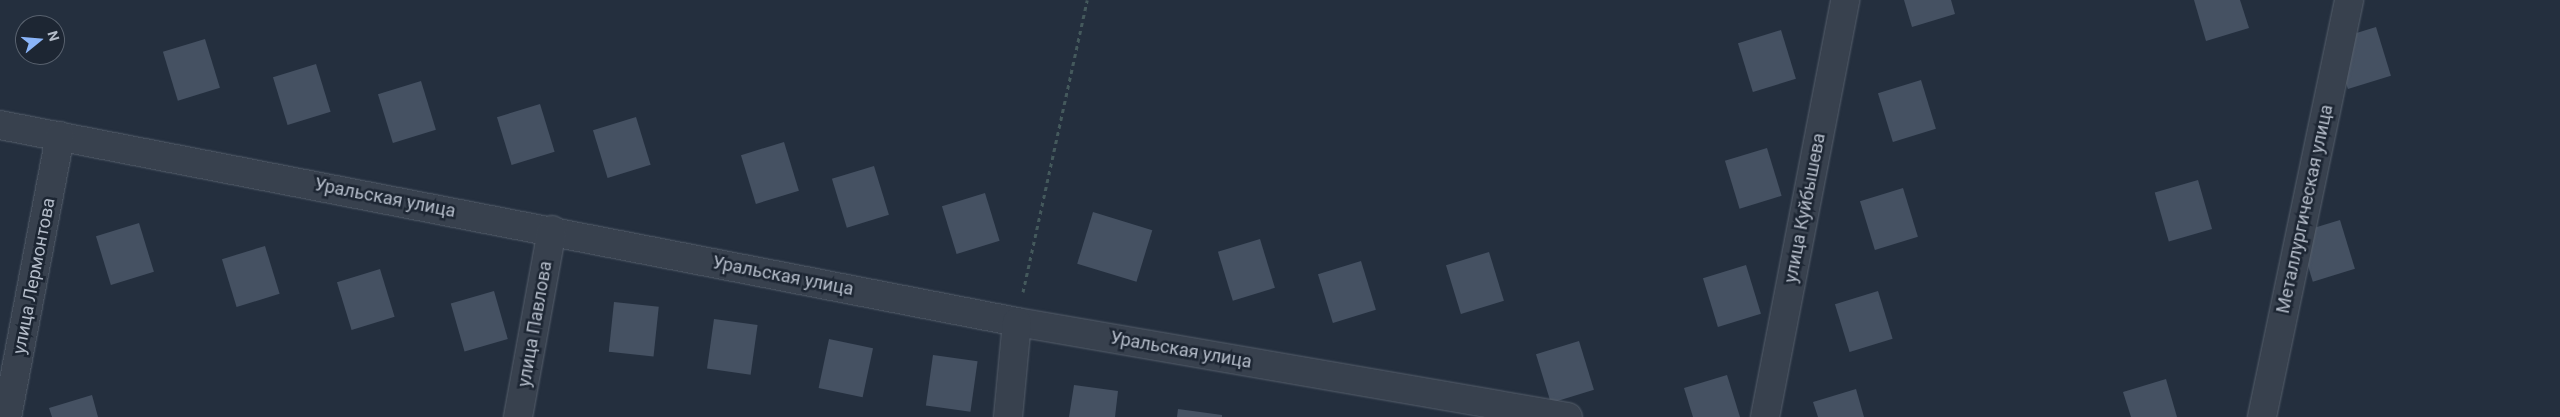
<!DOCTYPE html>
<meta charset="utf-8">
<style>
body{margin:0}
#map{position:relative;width:2560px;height:417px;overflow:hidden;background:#242f3e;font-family:Roboto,sans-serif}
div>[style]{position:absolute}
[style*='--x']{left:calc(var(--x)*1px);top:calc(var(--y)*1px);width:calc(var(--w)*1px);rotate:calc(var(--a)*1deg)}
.building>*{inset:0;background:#455162;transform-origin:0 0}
.path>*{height:3px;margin-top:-1.5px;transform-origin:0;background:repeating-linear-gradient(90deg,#44595c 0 4px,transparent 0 8px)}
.roads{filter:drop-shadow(0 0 1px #565f6c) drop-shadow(0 0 1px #565f6c)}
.minor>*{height:28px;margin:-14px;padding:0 14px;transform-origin:14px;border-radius:14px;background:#38414e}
span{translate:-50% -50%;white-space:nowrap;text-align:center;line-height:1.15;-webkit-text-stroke:5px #1d2633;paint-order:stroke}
.street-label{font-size:18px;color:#b4bcc9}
.north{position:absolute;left:15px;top:15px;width:50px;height:50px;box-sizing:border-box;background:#1d2633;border:1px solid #59626f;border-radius:50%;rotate:73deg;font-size:14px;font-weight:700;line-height:20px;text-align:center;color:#b4bcc9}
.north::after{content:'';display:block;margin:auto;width:18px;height:22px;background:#8ab4f8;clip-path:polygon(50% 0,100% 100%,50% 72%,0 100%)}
</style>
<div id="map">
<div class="building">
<div style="clip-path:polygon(1904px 0,1951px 0,1955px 14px,1912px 27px)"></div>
<div style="clip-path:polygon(2194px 0,2240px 0,2249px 28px,2206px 41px)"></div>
<div style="left:2376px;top:27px;width:51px;height:45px;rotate:73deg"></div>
<div style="left:1781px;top:30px;width:51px;height:45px;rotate:73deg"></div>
<div style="left:205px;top:39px;width:51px;height:44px;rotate:73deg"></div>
<div style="left:316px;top:64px;width:50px;height:45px;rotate:73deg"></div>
<div style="left:1921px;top:80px;width:51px;height:45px;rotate:73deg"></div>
<div style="left:421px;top:81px;width:51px;height:45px;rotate:73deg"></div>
<div style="left:540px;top:104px;width:50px;height:45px;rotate:73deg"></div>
<div style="left:636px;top:117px;width:50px;height:45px;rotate:73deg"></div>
<div style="left:784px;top:142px;width:51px;height:45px;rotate:73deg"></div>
<div style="left:1767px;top:148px;width:50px;height:44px;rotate:73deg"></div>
<div style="left:874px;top:166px;width:51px;height:44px;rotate:73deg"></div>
<div style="left:2198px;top:180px;width:51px;height:45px;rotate:74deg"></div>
<div style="left:1903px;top:188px;width:51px;height:45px;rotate:73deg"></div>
<div style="left:985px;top:193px;width:50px;height:45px;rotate:73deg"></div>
<div style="left:1093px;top:212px;width:62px;height:54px;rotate:17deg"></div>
<div style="left:2340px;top:220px;width:51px;height:44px;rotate:73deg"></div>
<div style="left:139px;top:223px;width:51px;height:45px;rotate:73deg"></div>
<div style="left:1260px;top:239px;width:51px;height:44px;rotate:73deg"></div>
<div style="left:265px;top:246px;width:50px;height:45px;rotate:73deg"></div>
<div style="left:1489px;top:252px;width:51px;height:45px;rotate:73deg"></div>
<div style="left:1361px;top:261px;width:51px;height:45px;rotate:73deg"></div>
<div style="left:1746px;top:265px;width:51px;height:45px;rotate:73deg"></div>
<div style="left:380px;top:269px;width:50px;height:45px;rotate:73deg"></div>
<div style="left:494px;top:291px;width:50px;height:45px;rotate:74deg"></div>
<div style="left:1878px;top:291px;width:50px;height:45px;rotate:73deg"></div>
<div style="left:614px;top:302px;width:45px;height:50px;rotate:6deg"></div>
<div style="left:714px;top:319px;width:44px;height:50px;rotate:8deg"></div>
<div style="left:829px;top:339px;width:45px;height:50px;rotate:12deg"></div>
<div style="left:1579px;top:341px;width:51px;height:45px;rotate:73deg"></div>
<div style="left:933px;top:355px;width:45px;height:51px;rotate:8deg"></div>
<div style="clip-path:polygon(1727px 375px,1740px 417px,1693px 417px,1684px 388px)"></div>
<div style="clip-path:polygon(2166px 379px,2177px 417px,2131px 417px,2123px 392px)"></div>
<div style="clip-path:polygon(1074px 385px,1118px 391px,1115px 417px,1069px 417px)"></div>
<div style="clip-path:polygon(1856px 389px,1864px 417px,1818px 417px,1813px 402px)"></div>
<div style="clip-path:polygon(92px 395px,98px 417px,52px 417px,49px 408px)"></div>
<div style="clip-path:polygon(1178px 409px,1222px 415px,1222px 417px,1177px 417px)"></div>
</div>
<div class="path">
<div style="--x:1023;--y:292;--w:299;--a:-77.6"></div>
</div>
<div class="roads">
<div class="minor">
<div style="--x:0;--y:125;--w:1036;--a:10.96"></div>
<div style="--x:1017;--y:322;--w:559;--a:9.78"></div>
<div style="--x:7;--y:417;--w:286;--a:-79.3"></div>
<div style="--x:518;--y:417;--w:190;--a:-79.7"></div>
<div style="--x:1008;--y:417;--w:95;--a:-84.6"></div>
<div style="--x:1765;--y:417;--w:425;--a:-79.1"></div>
<div style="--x:2262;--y:417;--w:426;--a:-78.2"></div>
</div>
</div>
<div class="street-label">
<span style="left:385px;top:198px;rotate:11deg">Уральская улица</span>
<span style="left:1805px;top:208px;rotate:-79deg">улица Куйбышева</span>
<span style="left:2305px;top:209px;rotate:-78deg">Металлургическая улица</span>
<span style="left:34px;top:276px;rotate:-79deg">улица Лермонтова</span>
<span style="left:783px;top:276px;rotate:11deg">Уральская улица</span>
<span style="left:535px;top:324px;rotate:-80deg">улица Павлова</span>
<span style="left:1181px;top:350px;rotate:10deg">Уральская улица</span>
</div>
<div class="north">N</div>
</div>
